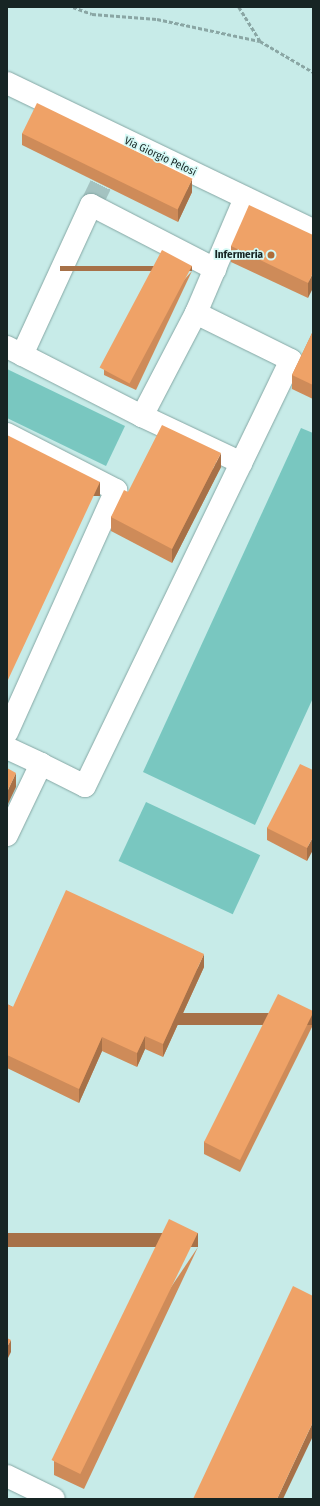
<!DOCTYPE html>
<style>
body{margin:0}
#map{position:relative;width:320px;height:1506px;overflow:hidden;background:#c7ebe8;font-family:"Fira Sans Condensed",sans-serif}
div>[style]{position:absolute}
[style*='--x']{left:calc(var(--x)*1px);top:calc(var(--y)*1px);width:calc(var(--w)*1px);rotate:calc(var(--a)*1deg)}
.green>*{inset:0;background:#79c7c0;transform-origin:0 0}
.minor-tunnel>*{height:22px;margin-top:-11px;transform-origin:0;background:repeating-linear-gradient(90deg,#a4c3c1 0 22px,transparent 0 33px)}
.path>*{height:2.5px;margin-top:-1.25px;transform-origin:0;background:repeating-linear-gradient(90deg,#8aa6a4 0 4px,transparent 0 6px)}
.roads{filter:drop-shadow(0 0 1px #85a7a4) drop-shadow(0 0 1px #85a7a4)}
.minor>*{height:22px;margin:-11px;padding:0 11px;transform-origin:11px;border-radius:11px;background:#fff}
.wall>*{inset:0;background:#ce8b59}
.shaded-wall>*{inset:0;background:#a77148;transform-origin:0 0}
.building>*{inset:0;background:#efa267;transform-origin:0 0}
.dots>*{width:11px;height:11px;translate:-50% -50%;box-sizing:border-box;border:2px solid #d4f9f5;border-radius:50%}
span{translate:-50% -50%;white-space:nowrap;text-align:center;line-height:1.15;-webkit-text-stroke:3.5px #d4f9f5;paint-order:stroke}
.street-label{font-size:11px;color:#172524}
.poi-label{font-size:11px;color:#172524;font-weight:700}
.right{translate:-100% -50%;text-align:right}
.frame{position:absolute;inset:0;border:8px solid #172524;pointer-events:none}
</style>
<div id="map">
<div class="green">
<div style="clip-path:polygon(7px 369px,125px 426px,106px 466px,7px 418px)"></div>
<div style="clip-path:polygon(301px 428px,313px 433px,313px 698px,255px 825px,143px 772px)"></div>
<div style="left:146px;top:802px;width:126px;height:65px;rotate:25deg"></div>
</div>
<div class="minor-tunnel">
<div style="--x:91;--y:205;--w:53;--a:-64.4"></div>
</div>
<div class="path">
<div style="--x:73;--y:7;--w:20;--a:20"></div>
<div style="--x:92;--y:14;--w:65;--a:4.4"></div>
<div style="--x:157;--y:19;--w:105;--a:12.1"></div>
<div style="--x:239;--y:7;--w:40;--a:58"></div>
<div style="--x:260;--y:41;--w:61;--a:30.3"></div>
</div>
<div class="roads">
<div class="minor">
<div style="--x:7;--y:83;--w:339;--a:25.7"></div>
<div style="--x:198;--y:309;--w:121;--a:117.6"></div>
<div style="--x:142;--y:416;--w:110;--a:25.2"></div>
<div style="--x:7;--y:347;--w:152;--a:27.1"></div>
<div style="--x:22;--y:355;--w:165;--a:-65.3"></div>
<div style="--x:91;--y:205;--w:140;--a:27.3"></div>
<div style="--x:7;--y:434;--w:123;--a:27.2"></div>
<div style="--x:116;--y:490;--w:266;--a:114.2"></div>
<div style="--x:7;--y:748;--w:38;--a:25"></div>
<div style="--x:7;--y:835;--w:79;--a:-64.4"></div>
<div style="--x:41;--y:764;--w:49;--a:26.6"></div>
<div style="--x:85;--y:786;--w:473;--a:-64.2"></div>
<div style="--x:291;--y:360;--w:106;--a:-153.7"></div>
<div style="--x:196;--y:313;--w:125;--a:-66.9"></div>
<div style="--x:7;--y:1476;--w:52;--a:26.1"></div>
</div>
</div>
<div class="wall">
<div style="clip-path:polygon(22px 133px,192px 192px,178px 222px,22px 145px)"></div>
<div style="clip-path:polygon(313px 235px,308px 298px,231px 262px,231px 246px)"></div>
<div style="clip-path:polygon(192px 271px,136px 390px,104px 375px,104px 370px)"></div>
<div style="clip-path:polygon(313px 331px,313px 399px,292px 389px,292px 375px)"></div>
<div style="clip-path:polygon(221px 467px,172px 563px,111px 531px,111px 517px,128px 492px)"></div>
<div style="clip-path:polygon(313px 770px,307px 861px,267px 840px,267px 828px)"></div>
<div style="clip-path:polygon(204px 967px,163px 1057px,145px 1049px,137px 1067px,102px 1051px,79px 1103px,7px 1068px,7px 1004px,13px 1007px)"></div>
<div style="clip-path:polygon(313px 1011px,313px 1025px,240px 1172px,204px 1154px,204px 1142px)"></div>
<div style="clip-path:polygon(198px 1247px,84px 1489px,54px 1475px,54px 1461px)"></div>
</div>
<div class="shaded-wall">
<div style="clip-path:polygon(192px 179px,192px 192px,178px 222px,178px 209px)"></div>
<div style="left:192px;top:266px;width:5px;height:132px;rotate:90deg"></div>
<div style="clip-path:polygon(313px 273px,313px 288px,308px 298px,308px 283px)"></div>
<div style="clip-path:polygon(221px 453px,221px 467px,172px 563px,172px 549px)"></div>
<div style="left:100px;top:482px;width:14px;height:221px;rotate:90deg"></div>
<div style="clip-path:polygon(16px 773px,16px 787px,7px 806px,7px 792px)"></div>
<div style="clip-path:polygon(313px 837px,313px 850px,307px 861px,307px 848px)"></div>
<div style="clip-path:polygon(204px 954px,204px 967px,163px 1057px,163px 1044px)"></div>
<div style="left:313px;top:1013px;width:12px;height:164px;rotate:90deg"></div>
<div style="clip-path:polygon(145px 1036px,145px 1049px,137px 1067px,137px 1053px)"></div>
<div style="clip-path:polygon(102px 1037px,102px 1051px,79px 1103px,79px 1089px)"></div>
<div style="left:198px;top:1233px;width:14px;height:268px;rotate:90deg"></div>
<div style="clip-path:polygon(11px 1340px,11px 1352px,7px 1360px,7px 1347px)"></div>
<div style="clip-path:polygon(313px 1422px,313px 1436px,283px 1499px,277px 1499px)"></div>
</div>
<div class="building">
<div style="left:37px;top:103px;width:173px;height:34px;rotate:26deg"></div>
<div style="clip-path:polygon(249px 205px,313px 235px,313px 273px,308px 283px,231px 246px)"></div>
<div style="left:162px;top:250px;width:34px;height:133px;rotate:28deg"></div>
<div style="clip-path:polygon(313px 331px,313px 385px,292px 375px)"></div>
<div style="clip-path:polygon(162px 425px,221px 453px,172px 549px,111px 517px,124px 490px,128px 492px)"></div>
<div style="clip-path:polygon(7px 435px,100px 482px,7px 682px)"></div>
<div style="clip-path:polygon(300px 764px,313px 770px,313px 837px,307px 848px,267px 828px)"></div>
<div style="clip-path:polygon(7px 768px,16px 773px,7px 792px)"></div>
<div style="clip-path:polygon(66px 890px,204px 954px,163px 1044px,145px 1036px,137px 1053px,102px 1037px,79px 1089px,7px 1055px,7px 1004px,13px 1007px)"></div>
<div style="clip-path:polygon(278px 994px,313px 1011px,313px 1013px,240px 1160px,204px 1142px)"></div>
<div style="left:169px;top:1219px;width:32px;height:268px;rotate:26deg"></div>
<div style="clip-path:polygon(293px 1286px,313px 1296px,313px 1422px,277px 1499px,193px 1499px)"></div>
<div style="clip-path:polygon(7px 1338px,11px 1340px,7px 1347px)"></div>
</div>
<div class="dots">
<div style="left:271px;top:255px;background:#ae6d38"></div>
</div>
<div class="street-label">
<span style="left:160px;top:157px;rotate:25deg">Via Giorgio Pelosi</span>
</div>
<div class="poi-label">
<span class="right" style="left:263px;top:255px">Infermeria</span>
</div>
<div class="frame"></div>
</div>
